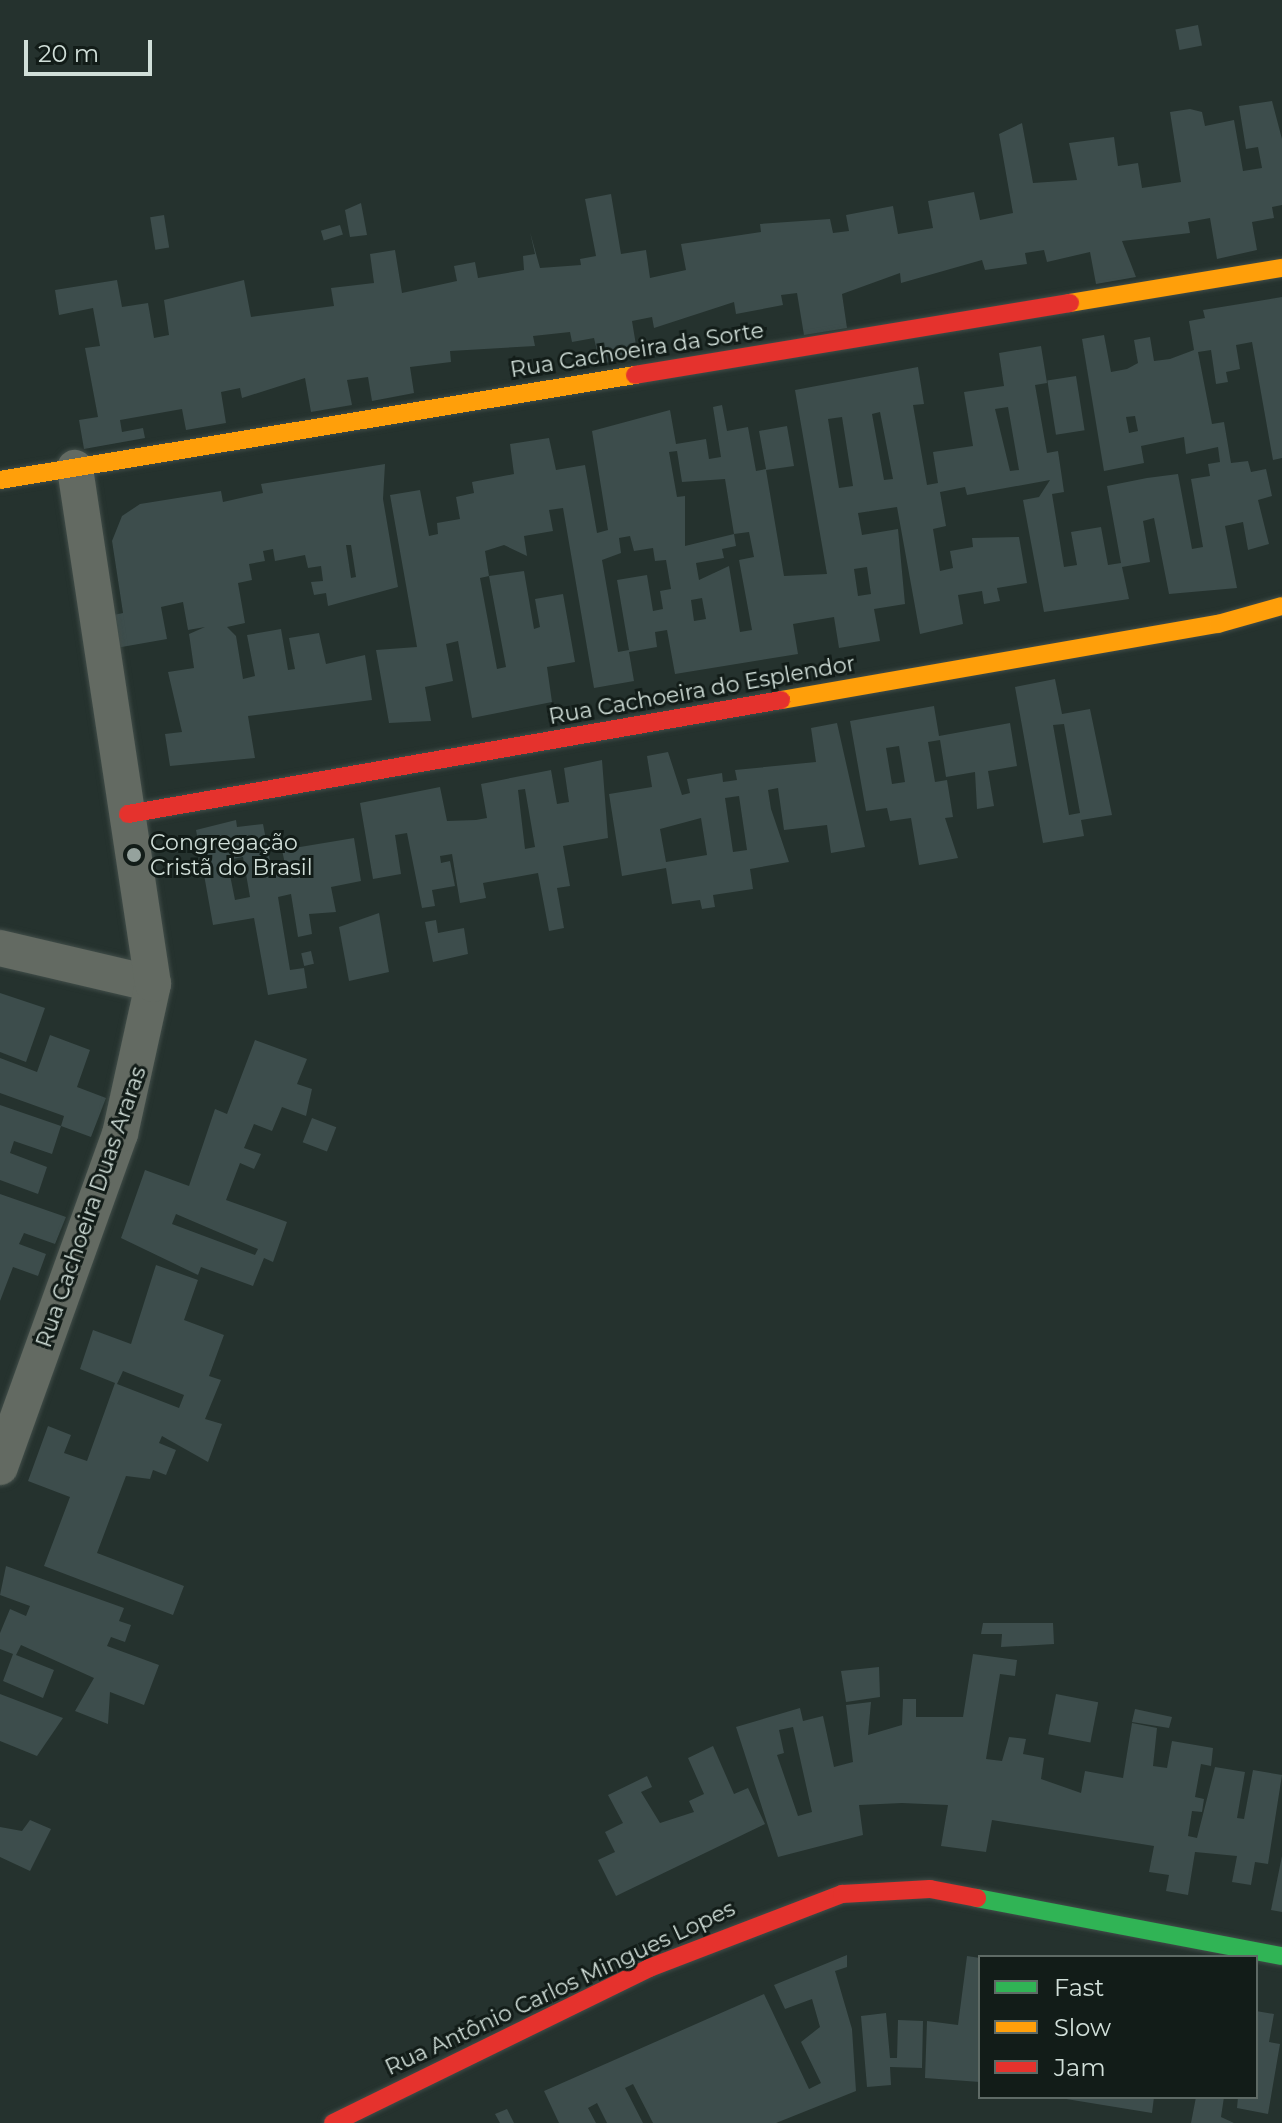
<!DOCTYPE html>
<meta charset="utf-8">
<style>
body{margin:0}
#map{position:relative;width:1282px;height:2123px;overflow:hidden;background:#25322e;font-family:Montserrat,sans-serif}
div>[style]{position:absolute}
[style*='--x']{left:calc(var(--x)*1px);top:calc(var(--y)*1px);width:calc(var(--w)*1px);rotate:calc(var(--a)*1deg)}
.building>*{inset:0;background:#3d4d4c;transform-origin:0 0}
.roads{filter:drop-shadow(0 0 2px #414d49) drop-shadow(0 0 2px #414d49)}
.street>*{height:36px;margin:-18px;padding:0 18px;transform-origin:18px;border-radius:18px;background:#636a62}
.fast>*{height:18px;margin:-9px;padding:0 9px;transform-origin:9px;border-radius:9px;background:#30b455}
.slow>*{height:18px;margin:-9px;padding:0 9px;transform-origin:9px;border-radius:9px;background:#ff9f0a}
.jam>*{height:18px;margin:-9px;padding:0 9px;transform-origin:9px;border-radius:9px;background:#e5322d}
.dots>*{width:22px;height:22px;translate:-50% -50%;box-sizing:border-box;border:4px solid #121c18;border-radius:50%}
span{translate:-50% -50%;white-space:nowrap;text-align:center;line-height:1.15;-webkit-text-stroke:6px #121c18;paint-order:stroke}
.street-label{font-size:22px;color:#d1dfd9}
.poi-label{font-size:22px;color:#d1dfd9}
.left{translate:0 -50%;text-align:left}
.legend{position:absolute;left:978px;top:1955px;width:280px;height:144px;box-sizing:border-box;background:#121c18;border:2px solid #5e6a65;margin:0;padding:10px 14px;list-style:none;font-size:24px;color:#d1dfd9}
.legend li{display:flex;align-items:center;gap:16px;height:40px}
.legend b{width:40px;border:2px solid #5e6a65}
.scale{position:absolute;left:24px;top:40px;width:128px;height:36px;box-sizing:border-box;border:4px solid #d1dfd9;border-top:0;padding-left:10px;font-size:24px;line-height:28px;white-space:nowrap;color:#d1dfd9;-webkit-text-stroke:6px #121c18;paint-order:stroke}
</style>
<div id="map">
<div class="building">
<div style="left:1198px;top:25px;width:21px;height:23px;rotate:79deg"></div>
<div style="clip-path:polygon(1272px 101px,1282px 139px,1282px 205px,1272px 207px,1274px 218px,1252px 222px,1257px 250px,1217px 259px,1210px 218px,1188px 222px,1190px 233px,1122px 241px,1136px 277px,1096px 284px,1090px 252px,1047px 262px,1044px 250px,1025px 253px,1027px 264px,985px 270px,982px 260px,901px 283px,900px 273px,842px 294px,847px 328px,804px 335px,797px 293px,781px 295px,783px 305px,736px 314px,734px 302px,654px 328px,652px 317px,632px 321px,638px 357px,600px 364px,594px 338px,572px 342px,570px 332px,533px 336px,535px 346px,450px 351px,451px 362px,410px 367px,414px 393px,372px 401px,368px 377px,347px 380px,352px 405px,311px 412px,305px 378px,242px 398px,240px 388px,221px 392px,226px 423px,186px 430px,182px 409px,120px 420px,122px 432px,143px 428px,145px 438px,84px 449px,79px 420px,98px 417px,85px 348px,100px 346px,93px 308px,59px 315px,55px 290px,117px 280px,122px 307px,148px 303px,154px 338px,169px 335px,164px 300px,244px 280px,251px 317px,334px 306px,331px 288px,374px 283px,370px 254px,395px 250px,402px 293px,457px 281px,454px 266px,475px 262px,478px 278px,524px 270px,523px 256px,535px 254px,530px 232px,540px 268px,581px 265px,580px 259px,596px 256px,585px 199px,611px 194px,621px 254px,646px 250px,650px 278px,686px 270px,681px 244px,761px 232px,760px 224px,830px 219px,833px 233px,849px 231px,846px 215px,893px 206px,898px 234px,933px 228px,928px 201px,974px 192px,980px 220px,1013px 213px,999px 134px,1022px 123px,1033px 183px,1077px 180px,1069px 143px,1114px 137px,1118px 166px,1138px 163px,1142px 188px,1181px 182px,1170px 112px,1190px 109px,1202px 112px,1205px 126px,1234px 120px,1243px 171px,1262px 168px,1258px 147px,1246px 149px,1239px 106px)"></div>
<div style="clip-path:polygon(361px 203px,367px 235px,350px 237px,345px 210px)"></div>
<div style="left:164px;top:215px;width:33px;height:14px;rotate:81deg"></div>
<div style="left:340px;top:225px;width:10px;height:20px;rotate:73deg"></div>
<div style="clip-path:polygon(evenodd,1282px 297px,1282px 458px,1273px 460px,1252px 342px,1236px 345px,1240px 369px,1226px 372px,1228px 382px,1216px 384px,1211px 350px,1198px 352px,1212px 424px,1224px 422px,1231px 463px,1248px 461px,1251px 472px,1266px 469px,1272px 496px,1258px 500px,1269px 544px,1248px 550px,1243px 522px,1225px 526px,1237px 588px,1169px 594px,1154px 518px,1143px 521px,1150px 562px,1122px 567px,1129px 599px,1044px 612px,1023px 500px,1039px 497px,1050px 480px,967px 495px,965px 487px,940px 492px,946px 526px,933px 529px,940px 571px,953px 568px,950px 551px,973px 547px,972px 538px,1019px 537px,1027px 583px,997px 588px,1000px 601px,984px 604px,982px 591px,958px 595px,963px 624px,920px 634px,897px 507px,858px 513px,862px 535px,898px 529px,905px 604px,874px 609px,880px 641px,839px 648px,834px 617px,793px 624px,798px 654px,675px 674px,667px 630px,655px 632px,657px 647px,629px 652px,634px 681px,594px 688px,563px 508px,549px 510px,553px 531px,524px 536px,527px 556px,504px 545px,485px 551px,489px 576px,480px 578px,497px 669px,506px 667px,489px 576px,524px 571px,534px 629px,540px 627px,535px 599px,563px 594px,575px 662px,547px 667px,552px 702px,472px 718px,458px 641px,446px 644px,453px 681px,425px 687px,431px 721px,389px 723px,376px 650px,417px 647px,390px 495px,420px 490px,429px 536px,438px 534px,437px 523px,460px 519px,456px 497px,474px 493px,472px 482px,514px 474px,510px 444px,549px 438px,556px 470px,585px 465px,597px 533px,608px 530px,592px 431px,670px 410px,676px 444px,706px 439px,709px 459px,721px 457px,713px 407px,722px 405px,727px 431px,748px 427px,756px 471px,766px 469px,759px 431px,787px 426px,794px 466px,766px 470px,784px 576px,827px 574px,795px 390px,918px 367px,924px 404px,913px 405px,927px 485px,938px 483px,933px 452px,973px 446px,964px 392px,1004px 386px,999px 353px,1041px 346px,1047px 383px,1035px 385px,1047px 453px,1058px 451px,1062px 478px,1064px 492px,1052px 494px,1064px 567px,1077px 565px,1071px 532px,1101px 527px,1108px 565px,1121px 563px,1107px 486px,1147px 478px,1178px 474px,1192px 549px,1203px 547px,1191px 479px,1210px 476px,1208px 464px,1220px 462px,1218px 447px,1186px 454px,1184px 437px,1141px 446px,1144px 463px,1104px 471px,1082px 339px,1104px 335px,1111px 372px,1127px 369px,1138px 363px,1134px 340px,1150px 337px,1154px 361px,1170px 359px,1194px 350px,1189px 321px,1205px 318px,1203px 310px,1282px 297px,1008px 407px,1019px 470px,1010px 471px,995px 409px,1008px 407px,1282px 297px,880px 412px,893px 479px,884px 480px,872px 414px,880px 412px,1282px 297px,1135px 416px,1138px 431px,1129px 433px,1126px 417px,1135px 416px,1282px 297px,842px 417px,853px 486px,839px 488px,828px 419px,842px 417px,1282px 297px,677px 451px,682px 482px,725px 479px,734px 534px,749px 532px,754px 557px,739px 560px,752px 630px,740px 632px,729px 566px,699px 580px,696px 563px,724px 558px,722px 549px,736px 546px,734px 534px,685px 546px,685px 496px,677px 497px,669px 452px,677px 451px,1282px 297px,630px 536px,634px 551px,653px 548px,655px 561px,666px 560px,671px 589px,660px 591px,663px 609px,653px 611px,647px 575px,617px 580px,629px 650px,618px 652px,602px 560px,621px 553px,619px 538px,630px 536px,1282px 297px,867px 567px,871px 594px,858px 596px,854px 569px,867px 567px,1282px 297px,702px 598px,706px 619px,694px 621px,691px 600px,702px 598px)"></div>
<div style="left:1076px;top:376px;width:55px;height:29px;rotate:81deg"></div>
<div style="clip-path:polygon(evenodd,385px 464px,383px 499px,398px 587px,328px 606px,326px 593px,314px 595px,311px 582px,323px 581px,321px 566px,308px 568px,305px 555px,275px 561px,273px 549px,263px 551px,265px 561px,249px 564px,252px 580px,238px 583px,245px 623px,227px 627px,236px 636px,243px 679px,255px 676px,247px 635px,281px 629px,288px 670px,295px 669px,289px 638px,319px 633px,326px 664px,365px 655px,372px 700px,248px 716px,255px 758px,170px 766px,165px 734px,182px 732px,168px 672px,194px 668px,189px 634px,205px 627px,188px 630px,183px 602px,161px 607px,167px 639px,116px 648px,109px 616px,123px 613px,112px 541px,122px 516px,140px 504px,221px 491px,223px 502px,263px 493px,261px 484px,385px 464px,346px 545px,351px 545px,356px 577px,351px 578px,346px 545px)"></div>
<div style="clip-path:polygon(evenodd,1055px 679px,1062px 714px,1090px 709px,1112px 815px,1081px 820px,1084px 836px,1043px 843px,1015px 687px,1055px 679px,1064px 724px,1080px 813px,1069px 815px,1053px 725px,1064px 724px)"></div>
<div style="clip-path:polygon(evenodd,934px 706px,939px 736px,1010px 723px,1017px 766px,988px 771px,994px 806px,977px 809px,975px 772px,946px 777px,940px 740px,928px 742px,935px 782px,947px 780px,953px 817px,945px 818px,958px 858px,919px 865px,911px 818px,890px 821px,887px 808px,866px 811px,850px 721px,934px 706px,899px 746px,905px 782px,892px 784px,886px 748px,899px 746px)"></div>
<div style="clip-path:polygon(evenodd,837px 723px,865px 847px,831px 853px,827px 825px,784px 830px,778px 788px,768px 790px,771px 809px,789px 862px,750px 869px,753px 889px,713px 895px,715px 907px,702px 909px,700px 900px,672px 904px,666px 868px,622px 876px,609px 794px,652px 787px,647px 756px,668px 752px,682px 795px,690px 793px,687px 779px,722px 773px,723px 782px,737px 780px,735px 770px,816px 762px,811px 728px,837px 723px,739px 796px,747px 850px,733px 852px,725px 798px,739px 796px,837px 723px,701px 818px,707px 855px,666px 862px,660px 829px,701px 818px)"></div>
<div style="clip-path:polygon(evenodd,602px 760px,608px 838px,563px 846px,570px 886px,557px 888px,564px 928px,549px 931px,538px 873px,483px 883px,486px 898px,460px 903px,452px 854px,440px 856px,441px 863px,450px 861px,455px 886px,432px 890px,435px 906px,422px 908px,407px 833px,395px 835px,401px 874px,373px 879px,360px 803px,440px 787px,447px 821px,476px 820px,487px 818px,481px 784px,551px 770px,557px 804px,569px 802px,564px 768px,602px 760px,525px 789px,535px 847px,525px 849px,518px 790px,525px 789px)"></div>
<div style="clip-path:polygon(evenodd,236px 820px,237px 827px,263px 824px,272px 872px,286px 869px,282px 850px,354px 838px,361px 881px,331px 887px,336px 912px,309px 914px,312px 934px,298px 937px,291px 894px,278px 897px,290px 970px,304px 968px,307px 988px,268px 995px,254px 918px,213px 925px,196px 830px,236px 820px,243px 857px,250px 897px,235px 900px,227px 860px,243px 857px)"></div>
<div style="clip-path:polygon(379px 913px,389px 972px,349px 981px,339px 927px)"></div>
<div style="clip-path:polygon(436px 920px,438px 933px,464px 928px,468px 954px,433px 962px,425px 922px)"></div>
<div style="left:311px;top:951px;width:13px;height:10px;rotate:77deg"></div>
<div style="clip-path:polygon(0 993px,45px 1008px,26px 1062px,0 1052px)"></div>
<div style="clip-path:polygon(50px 1035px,90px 1050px,77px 1087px,106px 1098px,91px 1137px,61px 1126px,64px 1116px,0 1093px,0 1058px,37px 1072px)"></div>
<div style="clip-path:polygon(evenodd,255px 1040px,307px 1059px,297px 1084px,312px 1089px,306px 1116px,282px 1107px,272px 1131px,254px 1124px,244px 1148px,261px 1154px,254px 1169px,240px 1163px,226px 1200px,287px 1222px,273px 1262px,264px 1258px,253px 1286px,201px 1267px,198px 1275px,121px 1238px,145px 1170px,189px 1186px,215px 1109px,227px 1114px,255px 1040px,176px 1214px,258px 1249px,255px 1255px,172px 1224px,176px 1214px)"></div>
<div style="clip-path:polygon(0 1105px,61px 1126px,52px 1154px,14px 1141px,10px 1153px,47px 1167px,38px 1194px,0 1180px)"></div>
<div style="left:312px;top:1118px;width:26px;height:26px;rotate:21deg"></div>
<div style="clip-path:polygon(0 1194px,66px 1217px,55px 1244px,24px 1233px,19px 1244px,46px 1254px,38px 1276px,13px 1267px,0 1301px)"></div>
<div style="clip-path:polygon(evenodd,156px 1265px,198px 1280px,184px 1320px,224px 1335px,209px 1376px,221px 1380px,205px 1419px,222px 1424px,208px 1462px,162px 1436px,159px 1443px,176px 1450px,166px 1475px,153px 1470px,150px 1479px,126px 1476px,97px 1553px,184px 1586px,173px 1615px,44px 1566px,70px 1497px,28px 1481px,48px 1426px,71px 1435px,64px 1453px,87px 1461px,115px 1383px,80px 1369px,93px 1330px,131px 1344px,156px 1265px,123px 1371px,184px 1395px,179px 1408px,117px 1384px,123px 1371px)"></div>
<div style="clip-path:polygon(6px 1566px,124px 1608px,119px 1621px,131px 1625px,125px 1642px,111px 1637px,107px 1646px,159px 1665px,144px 1705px,110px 1692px,108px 1724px,75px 1711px,94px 1678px,21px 1645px,16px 1655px,54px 1670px,43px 1698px,3px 1681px,13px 1654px,0 1649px,0 1633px,10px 1609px,26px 1616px,30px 1606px,0 1595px)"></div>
<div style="clip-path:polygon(983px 1623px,1053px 1623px,1054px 1644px,1001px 1647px,1002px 1634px,981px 1634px)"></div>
<div style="clip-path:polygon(evenodd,973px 1654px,1017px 1660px,1015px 1676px,1000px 1674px,986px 1759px,1002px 1761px,1009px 1737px,1026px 1739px,1023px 1754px,1044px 1758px,1041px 1779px,1081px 1793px,1085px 1771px,1123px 1778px,1132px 1723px,1157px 1728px,1153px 1766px,1167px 1768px,1172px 1741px,1213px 1748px,1211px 1766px,1201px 1764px,1195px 1797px,1204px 1799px,1202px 1812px,1192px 1811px,1188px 1836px,1197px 1838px,1215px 1767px,1245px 1772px,1237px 1818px,1244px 1819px,1253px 1770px,1282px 1775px,1268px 1864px,1255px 1862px,1251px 1885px,1232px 1882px,1237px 1856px,1195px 1852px,1188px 1895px,1166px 1891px,1169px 1875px,1149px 1872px,1154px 1846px,992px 1820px,986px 1852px,941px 1846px,948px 1805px,902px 1803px,859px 1805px,863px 1835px,778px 1857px,736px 1727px,800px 1708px,803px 1721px,823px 1716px,834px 1767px,853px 1762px,846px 1705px,871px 1702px,868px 1735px,902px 1725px,903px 1699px,916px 1699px,916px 1717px,963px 1717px,973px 1654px,793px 1727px,812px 1812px,798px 1816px,777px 1755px,784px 1753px,779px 1730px,793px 1727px)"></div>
<div style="clip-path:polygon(879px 1667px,880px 1697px,846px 1702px,841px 1671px)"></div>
<div style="clip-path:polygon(0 1694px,63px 1718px,37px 1756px,0 1741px)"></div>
<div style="left:1056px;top:1694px;width:43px;height:41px;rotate:11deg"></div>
<div style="clip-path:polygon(1135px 1709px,1172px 1717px,1169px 1728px,1132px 1722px)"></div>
<div style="clip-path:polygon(713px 1746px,734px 1794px,748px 1788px,765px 1824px,616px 1896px,598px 1860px,615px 1852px,605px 1832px,623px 1823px,608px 1795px,647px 1776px,652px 1787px,641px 1792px,660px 1823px,694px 1812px,689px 1801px,704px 1794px,688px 1758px)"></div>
<div style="clip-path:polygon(30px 1820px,51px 1829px,30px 1871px,0 1857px,0 1827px,22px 1831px)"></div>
<div style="clip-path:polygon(1282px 1856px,1282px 1912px,1271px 1910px)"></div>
<div style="clip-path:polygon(847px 1955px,847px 1967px,835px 1971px,852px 2029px,856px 2091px,776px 2123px,653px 2123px,633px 2084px,625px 2088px,643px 2123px,607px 2123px,597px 2103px,588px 2108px,596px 2123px,559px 2123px,544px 2091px,764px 1994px,809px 2089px,821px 2083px,801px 2042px,820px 2027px,812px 1999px,785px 2009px,774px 1985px)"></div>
<div style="clip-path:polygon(967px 1956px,980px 1958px,980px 2082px,925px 2078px,927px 2021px,958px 2025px)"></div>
<div style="clip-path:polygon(1256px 2011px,1274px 2014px,1269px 2042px,1280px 2044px,1268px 2114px,1237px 2108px,1238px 2097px,1256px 2097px)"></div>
<div style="clip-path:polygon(886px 2013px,890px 2058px,897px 2058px,898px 2020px,923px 2021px,922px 2068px,890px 2067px,891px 2085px,867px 2087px,861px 2016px)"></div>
<div style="clip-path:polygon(1054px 2097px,1154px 2097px,1152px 2113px)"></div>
<div style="clip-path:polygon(1196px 2097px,1224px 2097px,1221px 2117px,1234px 2123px,1191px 2123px)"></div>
<div style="clip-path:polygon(507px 2109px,514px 2123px,500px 2123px,495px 2114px)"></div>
</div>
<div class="roads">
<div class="street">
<div style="--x:0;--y:948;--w:157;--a:13.2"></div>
<div style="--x:0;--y:1467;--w:354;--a:-70.2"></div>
<div style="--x:120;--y:1134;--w:154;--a:-77.6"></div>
<div style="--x:153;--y:984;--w:522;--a:-98.6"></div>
</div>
<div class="fast">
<div style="--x:977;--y:1898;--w:310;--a:10.8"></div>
</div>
<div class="slow">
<div style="--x:1070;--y:303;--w:215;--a:-9.4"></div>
<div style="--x:0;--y:480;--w:644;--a:-9.39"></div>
<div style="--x:781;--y:700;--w:444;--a:-9.9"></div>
<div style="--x:1218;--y:624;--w:66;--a:-15.7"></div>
</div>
<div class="jam">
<div style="--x:635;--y:375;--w:441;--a:-9.4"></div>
<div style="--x:128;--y:814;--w:663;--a:-9.9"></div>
<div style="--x:333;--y:2123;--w:352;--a:-26.1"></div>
<div style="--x:649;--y:1968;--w:207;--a:-21"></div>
<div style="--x:842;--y:1894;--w:88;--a:-3.3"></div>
<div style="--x:930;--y:1889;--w:48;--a:10.8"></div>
</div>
</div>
<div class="dots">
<div style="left:134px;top:855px;background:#95a29d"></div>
</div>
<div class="street-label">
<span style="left:637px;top:350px;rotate:-9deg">Rua Cachoeira da Sorte</span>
<span style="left:702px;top:690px;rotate:-10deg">Rua Cachoeira do Esplendor</span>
<span style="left:91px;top:1207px;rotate:-71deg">Rua Cachoeira Duas Araras</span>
<span style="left:560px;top:1988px;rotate:-25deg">Rua Antônio Carlos Mingues Lopes</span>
</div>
<div class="poi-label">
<span class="left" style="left:150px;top:855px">Congregação<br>Cristã do Brasil</span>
</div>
<ul class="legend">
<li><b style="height:10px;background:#30b455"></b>Fast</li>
<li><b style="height:10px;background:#ff9f0a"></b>Slow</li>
<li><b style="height:10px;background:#e5322d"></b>Jam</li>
</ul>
<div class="scale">20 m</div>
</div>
